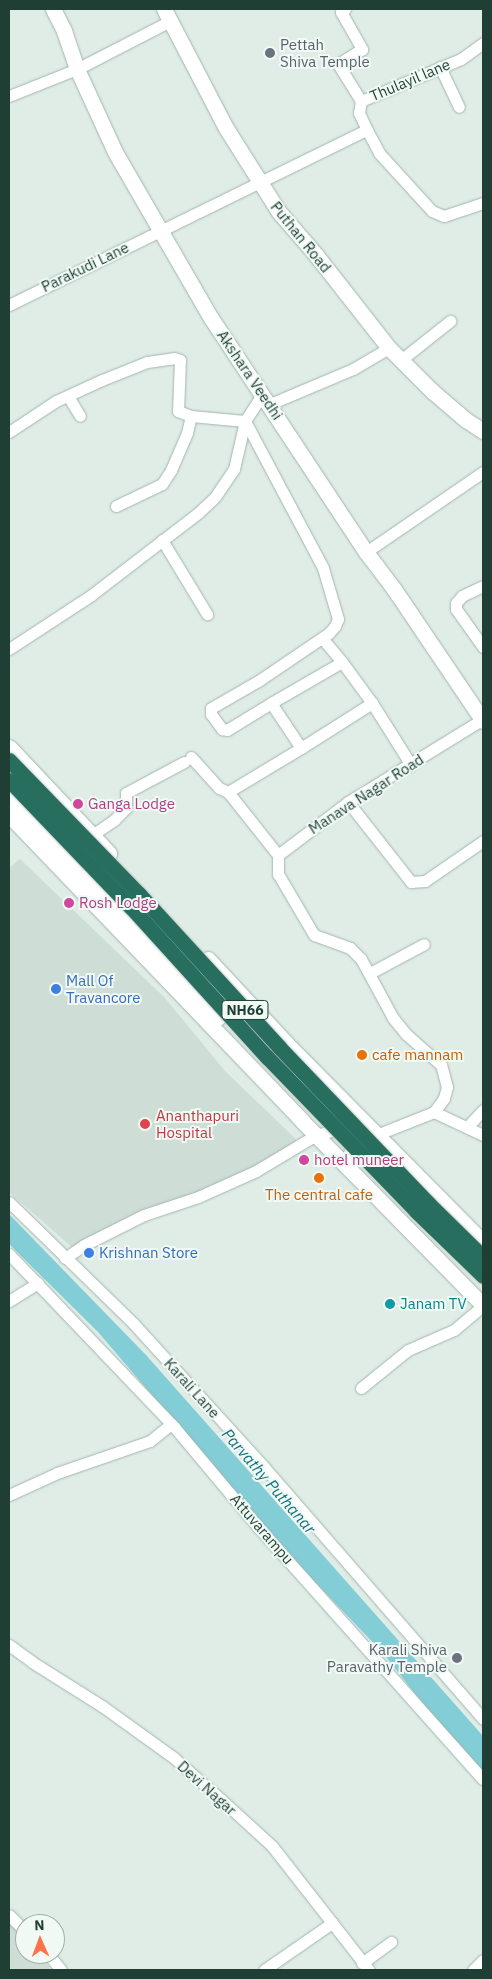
<!DOCTYPE html>
<style>
body{margin:0}
#map{position:relative;width:492px;height:1979px;overflow:hidden;background:#e0ede7;font-family:"IBM Plex Sans",sans-serif}
div>[style]{position:absolute}
[style*='--x']{left:calc(var(--x)*1px);top:calc(var(--y)*1px);width:calc(var(--w)*1px);rotate:calc(var(--a)*1deg)}
.built>*{inset:0;background:#ceddd6}
.water>*{inset:0;background:#83cdd7}
.roads{filter:drop-shadow(0 0 1px #a2b5ae) drop-shadow(0 0 1px #a2b5ae)}
.street>*{height:11px;margin:-5.5px;padding:0 5.5px;transform-origin:5.5px;border-radius:5.5px;background:#fff}
.secondary>*{height:15px;margin:-7.5px;padding:0 7.5px;transform-origin:7.5px;border-radius:7.5px;background:#fff}
.bridges{filter:drop-shadow(0 0 1px #c0c9c6) drop-shadow(0 0 1px #c0c9c6)}
.highway-bridge>*{height:15px;margin:-7.5px;padding:0 7.5px;transform-origin:7.5px;border-radius:7.5px;background:#286e5e}
.dots>*{width:14px;height:14px;translate:-50% -50%;box-sizing:border-box;border:2px solid #f1f9f5;border-radius:50%}
span{translate:-50% -50%;white-space:nowrap;text-align:center;line-height:1.15;-webkit-text-stroke:4px #f1f9f5;paint-order:stroke}
.shield-label span{padding:1px 4px;background:#f1f9f5;border:1px solid;border-radius:4px;-webkit-text-stroke-width:0}
.shield-label{font-size:14px;color:#1f3f35;font-weight:700}
.worship-label{font-size:15px;color:#5b616d}
.left{translate:0 -50%;text-align:left}
.right{translate:-100% -50%;text-align:right}
.street-label{font-size:15px;color:#1f3f35}
.hotel-label{font-size:15px;color:#b23c85}
.shop-label{font-size:15px;color:#366cbe}
.food-label{font-size:15px;color:#c56008}
.health-label{font-size:15px;color:#be3a42}
.culture-label{font-size:15px;color:#0d838f}
.water-label{font-size:16px;color:#147180;font-style:italic}
.frame{position:absolute;inset:0;border:10px solid #1f3f35;pointer-events:none}
.north{position:absolute;left:15px;top:1914px;width:50px;height:50px;box-sizing:border-box;background:#f1f9f5;border:1px solid #9dafa8;border-radius:50%;rotate:358deg;font-size:14px;font-weight:700;line-height:20px;text-align:center;color:#1f3f35}
.north::after{content:'';display:block;margin:auto;width:18px;height:22px;background:#ff734c;clip-path:polygon(50% 0,100% 100%,50% 72%,0 100%)}
</style>
<div id="map">
<div class="built">
<div style="clip-path:polygon(20px 859px,165px 998px,225px 1071px,299px 1142px,200px 1197px,74px 1249px,9px 1192px,9px 868px)"></div>
<div style="clip-path:polygon(9px 1921px,25px 1939px,25px 1954px,39px 1954px,51px 1970px,9px 1970px)"></div>
</div>
<div class="water">
<div style="clip-path:polygon(9px 1214px,146px 1355px,483px 1736px,483px 1780px,383px 1653px,289px 1555px,98px 1332px,9px 1244px)"></div>
</div>
<div class="roads">
<div class="street">
<div style="--x:345;--y:9;--w:5;--a:143"></div>
<div style="--x:341;--y:12;--w:43;--a:60.4"></div>
<div style="--x:362;--y:49;--w:28;--a:148"></div>
<div style="--x:338;--y:64;--w:44;--a:58.1"></div>
<div style="--x:440;--y:67;--w:44;--a:64.6"></div>
<div style="--x:9;--y:96;--w:73;--a:-21.7"></div>
<div style="--x:77;--y:69;--w:105;--a:-27.3"></div>
<div style="--x:367;--y:130;--w:26;--a:62"></div>
<div style="--x:379;--y:153;--w:79;--a:47.6"></div>
<div style="--x:432;--y:211;--w:13;--a:23"></div>
<div style="--x:444;--y:216;--w:41;--a:-18.4"></div>
<div style="--x:9;--y:305;--w:398;--a:-26.1"></div>
<div style="--x:367;--y:130;--w:19;--a:-115"></div>
<div style="--x:359;--y:113;--w:12;--a:-81"></div>
<div style="--x:361;--y:101;--w:108;--a:-22.8"></div>
<div style="--x:461;--y:59;--w:27;--a:-36"></div>
<div style="--x:401;--y:360;--w:63;--a:-38.5"></div>
<div style="--x:68;--y:396;--w:23;--a:59"></div>
<div style="--x:270;--y:404;--w:90;--a:-22.9"></div>
<div style="--x:353;--y:369;--w:42;--a:-30.3"></div>
<div style="--x:9;--y:432;--w:56;--a:-33.4"></div>
<div style="--x:56;--y:401;--w:51;--a:-24.5"></div>
<div style="--x:102;--y:380;--w:48;--a:-21.8"></div>
<div style="--x:147;--y:362;--w:27;--a:-8"></div>
<div style="--x:174;--y:358;--w:6;--a:18"></div>
<div style="--x:180;--y:360;--w:51;--a:92.2"></div>
<div style="--x:178;--y:411;--w:14;--a:21"></div>
<div style="--x:191;--y:416;--w:54;--a:5.3"></div>
<div style="--x:245;--y:421;--w:166;--a:62"></div>
<div style="--x:323;--y:568;--w:53;--a:73.6"></div>
<div style="--x:338;--y:619;--w:8;--a:113"></div>
<div style="--x:335;--y:626;--w:9;--a:131"></div>
<div style="--x:329;--y:633;--w:86;--a:145.9"></div>
<div style="--x:258;--y:681;--w:54;--a:150.1"></div>
<div style="--x:211;--y:708;--w:6;--a:90"></div>
<div style="--x:211;--y:714;--w:19;--a:54"></div>
<div style="--x:222;--y:729;--w:5;--a:11"></div>
<div style="--x:227;--y:730;--w:52;--a:-31.5"></div>
<div style="--x:116;--y:506;--w:51;--a:-25.6"></div>
<div style="--x:162;--y:484;--w:17;--a:-57"></div>
<div style="--x:171;--y:470;--w:40;--a:-66.6"></div>
<div style="--x:187;--y:433;--w:17;--a:-77"></div>
<div style="--x:162;--y:540;--w:87;--a:58.7"></div>
<div style="--x:366;--y:552;--w:142;--a:-34.4"></div>
<div style="--x:483;--y:586;--w:23;--a:155"></div>
<div style="--x:462;--y:596;--w:9;--a:131"></div>
<div style="--x:456;--y:603;--w:6;--a:90"></div>
<div style="--x:456;--y:609;--w:47;--a:54.6"></div>
<div style="--x:322;--y:638;--w:31;--a:50"></div>
<div style="--x:9;--y:649;--w:97;--a:-33.2"></div>
<div style="--x:90;--y:596;--w:136;--a:-37.5"></div>
<div style="--x:198;--y:513;--w:23;--a:-43"></div>
<div style="--x:215;--y:497;--w:34;--a:-56"></div>
<div style="--x:234;--y:469;--w:49;--a:-77.1"></div>
<div style="--x:245;--y:421;--w:31;--a:-57"></div>
<div style="--x:372;--y:703;--w:51;--a:-126.2"></div>
<div style="--x:342;--y:662;--w:82;--a:150"></div>
<div style="--x:271;--y:703;--w:54;--a:56.3"></div>
<div style="--x:301;--y:748;--w:84;--a:-32.4"></div>
<div style="--x:372;--y:703;--w:73;--a:57.8"></div>
<div style="--x:191;--y:757;--w:42;--a:47.9"></div>
<div style="--x:219;--y:788;--w:10;--a:24"></div>
<div style="--x:228;--y:792;--w:80;--a:51.6"></div>
<div style="--x:228;--y:792;--w:85;--a:-31.1"></div>
<div style="--x:348;--y:802;--w:102;--a:51.8"></div>
<div style="--x:411;--y:882;--w:14;--a:-4"></div>
<div style="--x:425;--y:881;--w:70;--a:-34.6"></div>
<div style="--x:92;--y:835;--w:27;--a:-34"></div>
<div style="--x:114;--y:820;--w:17;--a:-45"></div>
<div style="--x:126;--y:808;--w:15;--a:-90"></div>
<div style="--x:126;--y:793;--w:66;--a:-28.1"></div>
<div style="--x:370;--y:973;--w:61;--a:-28.2"></div>
<div style="--x:434;--y:1112;--w:17;--a:-54"></div>
<div style="--x:444;--y:1098;--w:11;--a:-75"></div>
<div style="--x:447;--y:1087;--w:23;--a:-105"></div>
<div style="--x:441;--y:1065;--w:47;--a:-138.5"></div>
<div style="--x:406;--y:1034;--w:21;--a:-129"></div>
<div style="--x:393;--y:1018;--w:67;--a:-118.5"></div>
<div style="--x:361;--y:959;--w:16;--a:-135"></div>
<div style="--x:350;--y:948;--w:38;--a:-160"></div>
<div style="--x:314;--y:935;--w:71;--a:-120.5"></div>
<div style="--x:278;--y:874;--w:19;--a:-90"></div>
<div style="--x:278;--y:855;--w:88;--a:-37.1"></div>
<div style="--x:348;--y:802;--w:158;--a:-31.6"></div>
<div style="--x:468;--y:1126;--w:22;--a:-47"></div>
<div style="--x:346;--y:1164;--w:18;--a:-74"></div>
<div style="--x:351;--y:1147;--w:20;--a:-37"></div>
<div style="--x:367;--y:1135;--w:9;--a:0"></div>
<div style="--x:376;--y:1135;--w:62;--a:-21.6"></div>
<div style="--x:434;--y:1112;--w:54;--a:25.1"></div>
<div style="--x:9;--y:1202;--w:173;--a:44.3"></div>
<div style="--x:133;--y:1323;--w:195;--a:47.7"></div>
<div style="--x:264;--y:1467;--w:334;--a:49"></div>
<div style="--x:9;--y:1254;--w:240;--a:46.3"></div>
<div style="--x:175;--y:1428;--w:131;--a:50"></div>
<div style="--x:259;--y:1528;--w:336;--a:48.3"></div>
<div style="--x:65;--y:1258;--w:23;--a:-34"></div>
<div style="--x:84;--y:1245;--w:67;--a:-26.6"></div>
<div style="--x:144;--y:1215;--w:57;--a:-18.4"></div>
<div style="--x:198;--y:1197;--w:64;--a:-24.1"></div>
<div style="--x:256;--y:1171;--w:70;--a:-31"></div>
<div style="--x:316;--y:1135;--w:16;--a:-15"></div>
<div style="--x:331;--y:1131;--w:11;--a:-38"></div>
<div style="--x:9;--y:1301;--w:34;--a:-32"></div>
<div style="--x:361;--y:1388;--w:60;--a:-39"></div>
<div style="--x:408;--y:1350;--w:50;--a:-23.5"></div>
<div style="--x:454;--y:1330;--w:38;--a:-40"></div>
<div style="--x:9;--y:1495;--w:53;--a:-24.6"></div>
<div style="--x:57;--y:1473;--w:98;--a:-19"></div>
<div style="--x:150;--y:1441;--w:27;--a:-39"></div>
<div style="--x:9;--y:1645;--w:29;--a:36"></div>
<div style="--x:32;--y:1662;--w:83;--a:32.2"></div>
<div style="--x:102;--y:1706;--w:89;--a:35.8"></div>
<div style="--x:174;--y:1758;--w:69;--a:41.5"></div>
<div style="--x:226;--y:1804;--w:62;--a:42.4"></div>
<div style="--x:272;--y:1846;--w:157;--a:52"></div>
<div style="--x:9;--y:1915;--w:23;--a:45"></div>
<div style="--x:48;--y:1954;--w:21;--a:51"></div>
<div style="--x:362;--y:1963;--w:36;--a:-36"></div>
<div style="--x:264;--y:1970;--w:83;--a:-34.7"></div>
<div style="--x:473;--y:1970;--w:14;--a:-45"></div>
</div>
<div class="secondary">
<div style="--x:53;--y:9;--w:25;--a:63"></div>
<div style="--x:64;--y:31;--w:40;--a:71.1"></div>
<div style="--x:77;--y:69;--w:91;--a:65.4"></div>
<div style="--x:115;--y:152;--w:192;--a:60"></div>
<div style="--x:211;--y:318;--w:281;--a:56.5"></div>
<div style="--x:366;--y:552;--w:46;--a:52.9"></div>
<div style="--x:394;--y:589;--w:159;--a:56"></div>
<div style="--x:164;--y:9;--w:134;--a:62.5"></div>
<div style="--x:226;--y:128;--w:99;--a:57.8"></div>
<div style="--x:279;--y:212;--w:57;--a:49.3"></div>
<div style="--x:316;--y:255;--w:118;--a:51.9"></div>
<div style="--x:389;--y:348;--w:61;--a:45"></div>
<div style="--x:432;--y:391;--w:45;--a:40.5"></div>
<div style="--x:466;--y:420;--w:20;--a:33"></div>
<div style="--x:9;--y:747;--w:146;--a:46.7"></div>
<div style="--x:9;--y:797;--w:304;--a:46.6"></div>
<div style="--x:9;--y:815;--w:424;--a:46.2"></div>
<div style="--x:302;--y:1121;--w:258;--a:45.5"></div>
<div style="--x:208;--y:959;--w:116;--a:47.1"></div>
<div style="--x:287;--y:1044;--w:279;--a:45.3"></div>
</div>
</div>
<div class="bridges">
<div class="highway-bridge">
<div style="--x:9;--y:760;--w:187;--a:45.9"></div>
<div style="--x:139;--y:894;--w:207;--a:47.5"></div>
<div style="--x:279;--y:1047;--w:216;--a:46.3"></div>
<div style="--x:428;--y:1203;--w:77;--a:44.5"></div>
<div style="--x:9;--y:780;--w:175;--a:46.2"></div>
<div style="--x:130;--y:906;--w:204;--a:47.8"></div>
<div style="--x:267;--y:1057;--w:214;--a:45.9"></div>
<div style="--x:416;--y:1211;--w:93;--a:44.1"></div>
</div>
</div>
<div class="dots">
<div style="left:270px;top:53px;background:#6b7280"></div>
<div style="left:78px;top:804px;background:#d1479c"></div>
<div style="left:69px;top:903px;background:#d1479c"></div>
<div style="left:56px;top:989px;background:#3f7fe0"></div>
<div style="left:362px;top:1055px;background:#e8710a"></div>
<div style="left:145px;top:1124px;background:#e0444e"></div>
<div style="left:304px;top:1160px;background:#d1479c"></div>
<div style="left:319px;top:1178px;background:#e8710a"></div>
<div style="left:89px;top:1253px;background:#3f7fe0"></div>
<div style="left:390px;top:1304px;background:#0f9aa8"></div>
<div style="left:457px;top:1658px;background:#6b7280"></div>
</div>
<div class="shield-label">
<span style="left:245px;top:1010px">NH66</span>
</div>
<div class="worship-label">
<span class="left" style="left:280px;top:53px">Pettah<br>Shiva Temple</span>
<span class="right" style="left:447px;top:1658px">Karali Shiva<br>Paravathy Temple</span>
</div>
<div class="street-label">
<span style="left:410px;top:80px;rotate:-23deg">Thulayil lane</span>
<span style="left:301px;top:237px;rotate:51deg">Puthan Road</span>
<span style="left:85px;top:267px;rotate:-26deg">Parakudi Lane</span>
<span style="left:250px;top:375px;rotate:56deg">Akshara Veedhi</span>
<span style="left:366px;top:794px;rotate:-33deg">Manava Nagar Road</span>
<span style="left:192px;top:1388px;rotate:48deg">Karali Lane</span>
<span style="left:262px;top:1529px;rotate:49deg">Attuvarampu</span>
<span style="left:207px;top:1788px;rotate:42deg">Devi Nagar</span>
</div>
<div class="hotel-label">
<span class="left" style="left:88px;top:804px">Ganga Lodge</span>
<span class="left" style="left:79px;top:903px">Rosh Lodge</span>
<span class="left" style="left:314px;top:1160px">hotel muneer</span>
</div>
<div class="shop-label">
<span class="left" style="left:66px;top:989px">Mall Of<br>Travancore</span>
<span class="left" style="left:99px;top:1253px">Krishnan Store</span>
</div>
<div class="food-label">
<span class="left" style="left:372px;top:1055px">cafe mannam</span>
<span style="left:319px;top:1195px">The central cafe</span>
</div>
<div class="health-label">
<span class="left" style="left:156px;top:1124px">Ananthapuri<br>Hospital</span>
</div>
<div class="culture-label">
<span class="left" style="left:400px;top:1304px">Janam TV</span>
</div>
<div class="water-label">
<span style="left:269px;top:1481px;rotate:49deg">Parvathy Puthanar</span>
</div>
<div class="frame"></div>
<div class="north">N</div>
</div>
